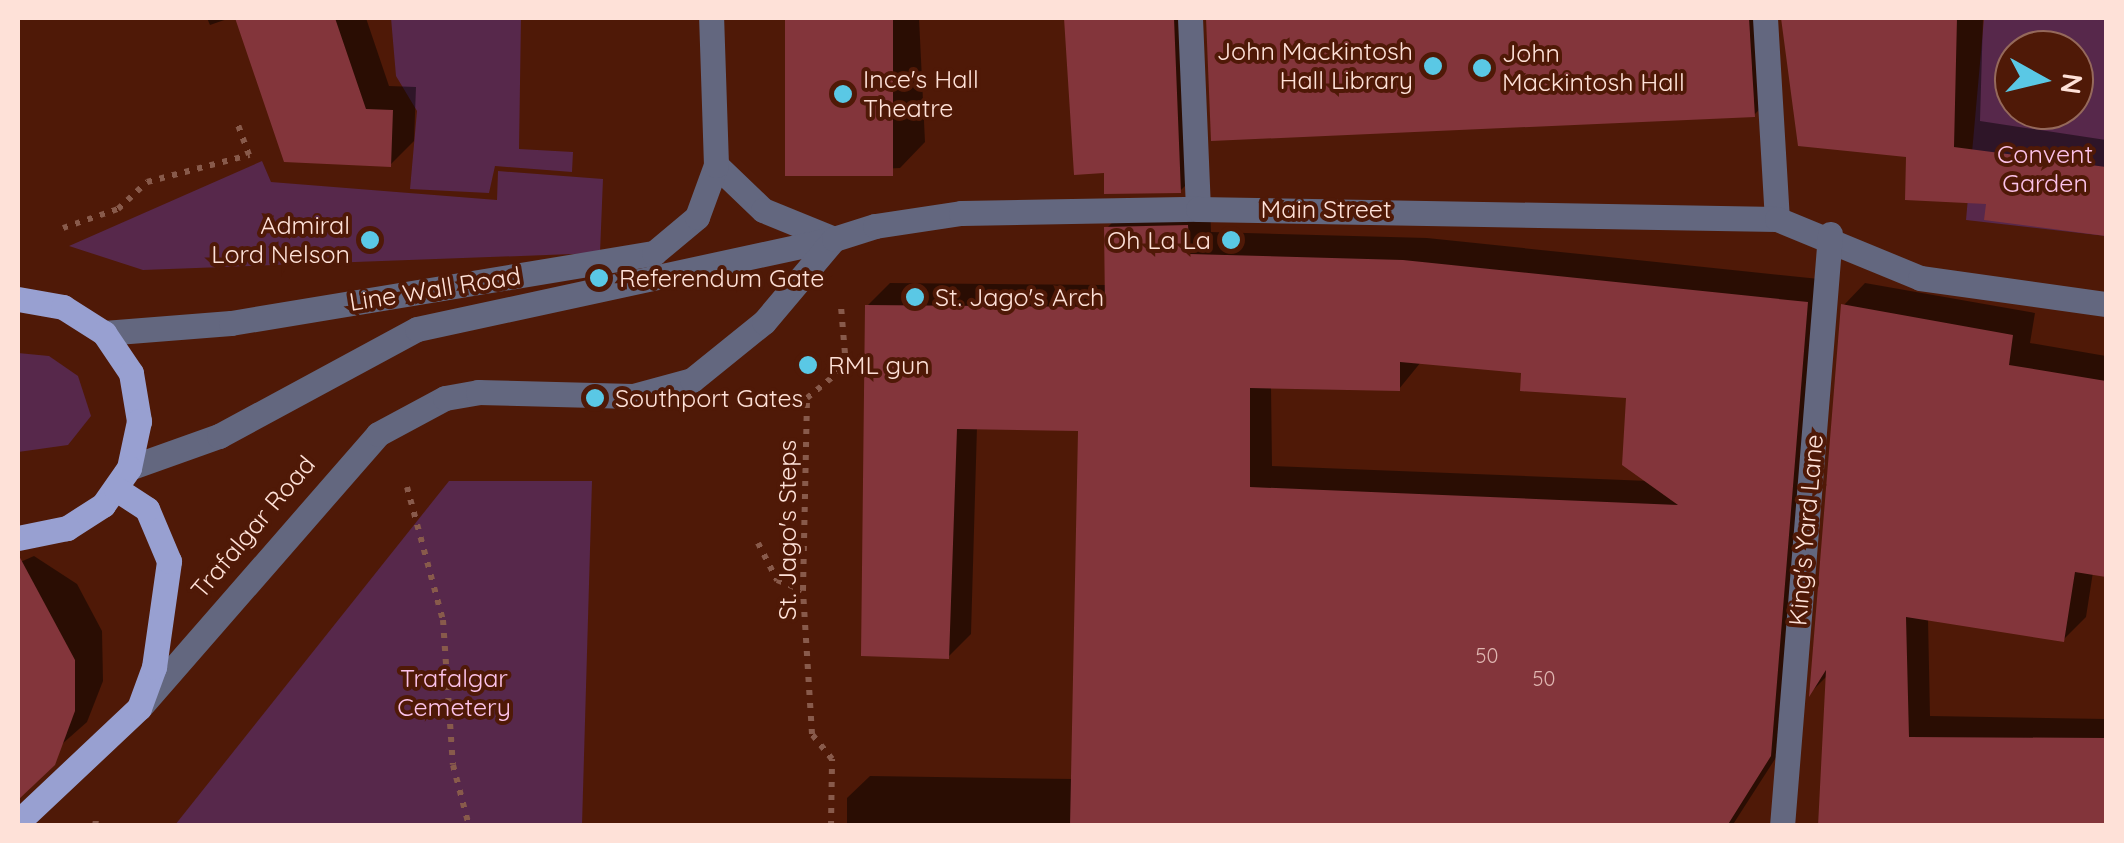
<!DOCTYPE html>
<style>
body{margin:0}
#map{position:relative;width:2124px;height:843px;overflow:hidden;background:#4f1907;font-family:Quicksand,sans-serif}
div>[style]{position:absolute}
[style*='--x']{left:calc(var(--x)*1px);top:calc(var(--y)*1px);width:calc(var(--w)*1px);rotate:calc(var(--a)*1deg)}
.green>*{inset:0;background:#57284b}
.shadow>*{inset:0;background:#0007}
.building>*{inset:0;background:#83353b;transform-origin:0 0}
.path>*{height:6px;margin-top:-3px;transform-origin:0;background:repeating-linear-gradient(90deg,#885a4b 0 5px,transparent 0 13px)}
.minor>*{height:25px;margin:-12.5px;padding:0 12.5px;transform-origin:12.5px;border-radius:12.5px;background:#63677f}
.major>*{height:25px;margin:-12.5px;padding:0 12.5px;transform-origin:12.5px;border-radius:12.5px;background:#98a0d1}
.dots>*{width:28px;height:28px;translate:-50% -50%;box-sizing:border-box;border:5px solid #4f1907;border-radius:50%}
span{translate:-50% -50%;white-space:nowrap;text-align:center;line-height:1.15;-webkit-text-stroke:8px #4f1907;paint-order:stroke}
.number-label{font-size:20px;color:#dfb6b1}
.number-label span{-webkit-text-stroke-width:0}
.poi-label{font-size:25px;color:#fee1d8}
.right{translate:-100% -50%;text-align:right}
.left{translate:0 -50%;text-align:left}
.park-label{font-size:25px;color:#fbc2e9}
.street-label{font-size:25px;color:#fee1d8}
.frame{position:absolute;inset:0;border:20px solid #fee1d8;pointer-events:none}
.north{position:absolute;left:1994px;top:30px;width:100px;height:100px;box-sizing:border-box;background:#4f1907;border:2px solid #95695b;border-radius:50%;rotate:98deg;font-size:28px;font-weight:700;line-height:40px;text-align:center;color:#fee1d8}
.north::after{content:'';display:block;margin:auto;width:35px;height:45px;background:#5ac8e5;clip-path:polygon(50% 0,100% 100%,50% 72%,0 100%)}
</style>
<div id="map">
<div class="green">
<div style="clip-path:polygon(391px 18px,521px 18px,519px 149px,573px 152px,572px 172px,495px 166px,489px 193px,410px 189px,417px 111px,396px 76px)"></div>
<div style="clip-path:polygon(evenodd,1984px 18px,2106px 18px,2106px 236px,1966px 220px,1984px 18px,2014px 50px,2074px 50px,2074px 110px,2014px 110px,2014px 50px)"></div>
<div style="clip-path:polygon(262px 161px,271px 182px,497px 200px,498px 171px,603px 179px,600px 253px,143px 270px,69px 246px)"></div>
<div style="clip-path:polygon(18px 353px,49px 356px,78px 376px,91px 416px,68px 445px,18px 452px)"></div>
<div style="clip-path:polygon(449px 481px,592px 481px,582px 825px,175px 825px)"></div>
</div>
<div class="shadow">
<div style="clip-path:polygon(207px 18px,230px 18px,210px 25px)"></div>
<div style="clip-path:polygon(238px 18px,366px 18px,389px 86px,416px 87px,414px 141px,390px 165px,286px 160px)"></div>
<div style="clip-path:polygon(788px 18px,919px 18px,925px 142px,900px 168px,796px 173px)"></div>
<div style="clip-path:polygon(1067px 18px,1201px 18px,1208px 163px,1180px 191px,1106px 170px,1077px 172px)"></div>
<div style="clip-path:polygon(1209px 18px,1777px 18px,1781px 87px,1754px 115px,1214px 138px)"></div>
<div style="clip-path:polygon(1784px 18px,1983px 18px,1980px 121px,2106px 140px,2106px 235px,1987px 218px,1989px 202px,1909px 155px,1800px 144px)"></div>
<div style="clip-path:polygon(evenodd,1210px 204px,1211px 232px,1427px 238px,1829px 280px,1793px 731px,1732px 826px,847px 826px,847px 798px,870px 776px,1073px 779px,1081px 428px,977px 427px,971px 634px,948px 657px,867px 306px,890px 283px,1107px 285px,1107px 228px,1129px 205px,1210px 204px,1421px 362px,1524px 371px,1628px 396px,1649px 481px,1272px 466px,1271px 386px,1399px 389px,1421px 362px)"></div>
<div style="clip-path:polygon(1865px 283px,2035px 313px,2030px 343px,2106px 356px,2106px 575px,2093px 572px,2086px 617px,2063px 640px,1928px 618px,1930px 716px,2106px 719px,2106px 826px,1821px 826px,1829px 674px,1812px 691px,1843px 306px)"></div>
<div style="clip-path:polygon(34px 556px,77px 584px,102px 631px,103px 681px,87px 722px,18px 783px,18px 563px)"></div>
</div>
<div class="building">
<div style="clip-path:polygon(235px 18px,335px 18px,366px 109px,393px 110px,391px 167px,284px 162px)"></div>
<div style="left:785px;top:18px;width:108px;height:158px"></div>
<div style="clip-path:polygon(1064px 18px,1174px 18px,1181px 193px,1104px 194px,1104px 173px,1074px 175px)"></div>
<div style="clip-path:polygon(1206px 18px,1749px 18px,1755px 117px,1211px 141px)"></div>
<div style="clip-path:polygon(1781px 18px,1957px 18px,1954px 147px,2106px 167px,2106px 236px,1984px 220px,1986px 204px,1905px 200px,1906px 157px,1798px 146px)"></div>
<div style="clip-path:polygon(evenodd,1188px 225px,1190px 254px,1403px 260px,1808px 302px,1771px 756px,1727px 826px,1070px 826px,1078px 431px,957px 429px,949px 659px,861px 656px,865px 305px,1105px 307px,1104px 227px,1188px 225px,1400px 362px,1521px 373px,1520px 391px,1626px 398px,1622px 465px,1678px 505px,1250px 487px,1250px 388px,1400px 391px,1400px 362px)"></div>
<div style="clip-path:polygon(1841px 304px,2013px 335px,2009px 365px,2106px 381px,2106px 577px,2075px 572px,2064px 642px,1906px 617px,1909px 737px,2106px 738px,2106px 826px,1818px 826px,1826px 670px,1809px 697px)"></div>
<div style="clip-path:polygon(18px 554px,75px 660px,75px 711px,55px 765px,18px 800px)"></div>
</div>
<div class="path">
<div style="--x:63;--y:228;--w:58;--a:-19.1"></div>
<div style="--x:118;--y:209;--w:40;--a:-43"></div>
<div style="--x:147;--y:182;--w:106;--a:-14.8"></div>
<div style="--x:249;--y:155;--w:32;--a:-110"></div>
<div style="--x:407;--y:487;--w:138;--a:74.9"></div>
<div style="--x:443;--y:620;--w:145;--a:86.1"></div>
<div style="--x:453;--y:765;--w:63;--a:75.3"></div>
<div style="--x:758;--y:543;--w:42;--a:62.8"></div>
<div style="--x:777;--y:580;--w:27;--a:22"></div>
<div style="--x:95;--y:826;--w:6;--a:-81"></div>
<div style="--x:831;--y:826;--w:67;--a:-89.1"></div>
<div style="--x:832;--y:759;--w:32;--a:-129"></div>
<div style="--x:812;--y:734;--w:144;--a:-93.6"></div>
<div style="--x:803;--y:590;--w:192;--a:-88.8"></div>
<div style="--x:807;--y:398;--w:50;--a:-39.4"></div>
<div style="--x:846;--y:366;--w:59;--a:-94.8"></div>
</div>
<div class="minor">
<div style="--x:1190;--y:18;--w:191;--a:87.6"></div>
<div style="--x:1765;--y:18;--w:201;--a:86.6"></div>
<div style="--x:716;--y:165;--w:65;--a:43.8"></div>
<div style="--x:763;--y:210;--w:77;--a:22.2"></div>
<div style="--x:104;--y:333;--w:127;--a:-4.5"></div>
<div style="--x:231;--y:323;--w:429;--a:-9.4"></div>
<div style="--x:654;--y:253;--w:56;--a:-39.9"></div>
<div style="--x:697;--y:217;--w:55;--a:-69.9"></div>
<div style="--x:716;--y:165;--w:147;--a:-91.9"></div>
<div style="--x:129;--y:468;--w:96;--a:-19.6"></div>
<div style="--x:219;--y:436;--w:225;--a:-28.4"></div>
<div style="--x:417;--y:329;--w:427;--a:-12.2"></div>
<div style="--x:140;--y:707;--w:362;--a:-48.9"></div>
<div style="--x:378;--y:434;--w:76;--a:-28.2"></div>
<div style="--x:445;--y:398;--w:34;--a:-10"></div>
<div style="--x:478;--y:392;--w:155;--a:1.5"></div>
<div style="--x:633;--y:396;--w:61;--a:-15.2"></div>
<div style="--x:692;--y:380;--w:92;--a:-38.9"></div>
<div style="--x:764;--y:322;--w:109;--a:-49.9"></div>
<div style="--x:834;--y:239;--w:43;--a:-17.6"></div>
<div style="--x:875;--y:226;--w:87;--a:-8.6"></div>
<div style="--x:961;--y:213;--w:237;--a:-1"></div>
<div style="--x:1198;--y:209;--w:579;--a:0.99"></div>
<div style="--x:1777;--y:219;--w:155;--a:22.4"></div>
<div style="--x:1920;--y:278;--w:188;--a:8"></div>
<div style="--x:1782;--y:826;--w:594;--a:-85.36"></div>
</div>
<div class="major">
<div style="--x:18;--y:299;--w:46;--a:10.1"></div>
<div style="--x:63;--y:307;--w:49;--a:32.4"></div>
<div style="--x:104;--y:333;--w:48;--a:56"></div>
<div style="--x:131;--y:373;--w:49;--a:80.5"></div>
<div style="--x:139;--y:421;--w:48;--a:102"></div>
<div style="--x:129;--y:468;--w:45;--a:125.1"></div>
<div style="--x:103;--y:505;--w:43;--a:147.4"></div>
<div style="--x:67;--y:528;--w:50;--a:168.5"></div>
<div style="--x:18;--y:822;--w:166;--a:-43.3"></div>
<div style="--x:139;--y:708;--w:44;--a:-69.9"></div>
<div style="--x:154;--y:667;--w:107;--a:-81.9"></div>
<div style="--x:169;--y:561;--w:56;--a:-112.9"></div>
<div style="--x:147;--y:509;--w:37;--a:-147"></div>
</div>
<div class="dots">
<div style="left:1433px;top:66px;background:#5ac8e5"></div>
<div style="left:1482px;top:68px;background:#5ac8e5"></div>
<div style="left:843px;top:94px;background:#5ac8e5"></div>
<div style="left:370px;top:240px;background:#5ac8e5"></div>
<div style="left:1231px;top:240px;background:#5ac8e5"></div>
<div style="left:599px;top:278px;background:#5ac8e5"></div>
<div style="left:915px;top:297px;background:#5ac8e5"></div>
<div style="left:808px;top:365px;background:#5ac8e5"></div>
<div style="left:595px;top:398px;background:#5ac8e5"></div>
</div>
<div class="number-label">
<span style="left:1487px;top:655px">50</span>
<span style="left:1544px;top:678px">50</span>
</div>
<div class="poi-label">
<span class="right" style="left:1413px;top:66px">John Mackintosh<br>Hall Library</span>
<span class="left" style="left:1502px;top:68px">John<br>Mackintosh Hall</span>
<span class="left" style="left:863px;top:94px">Ince's Hall<br>Theatre</span>
<span class="right" style="left:350px;top:240px">Admiral<br>Lord Nelson</span>
<span class="right" style="left:1211px;top:240px">Oh La La</span>
<span class="left" style="left:619px;top:278px">Referendum Gate</span>
<span class="left" style="left:935px;top:297px">St. Jago's Arch</span>
<span class="left" style="left:828px;top:365px">RML gun</span>
<span class="left" style="left:615px;top:398px">Southport Gates</span>
</div>
<div class="park-label">
<span style="left:2045px;top:169px">Convent<br>Garden</span>
<span style="left:454px;top:693px">Trafalgar<br>Cemetery</span>
</div>
<div class="street-label">
<span style="left:1326px;top:209px">Main Street</span>
<span style="left:435px;top:289px;rotate:-9deg">Line Wall Road</span>
<span style="left:253px;top:527px;rotate:-50deg">Trafalgar Road</span>
<span style="left:787px;top:530px;rotate:-90deg">St. Jago's Steps</span>
<span style="left:1806px;top:530px;rotate:-85deg">King's Yard Lane</span>
</div>
<div class="frame"></div>
<div class="north">N</div>
</div>
